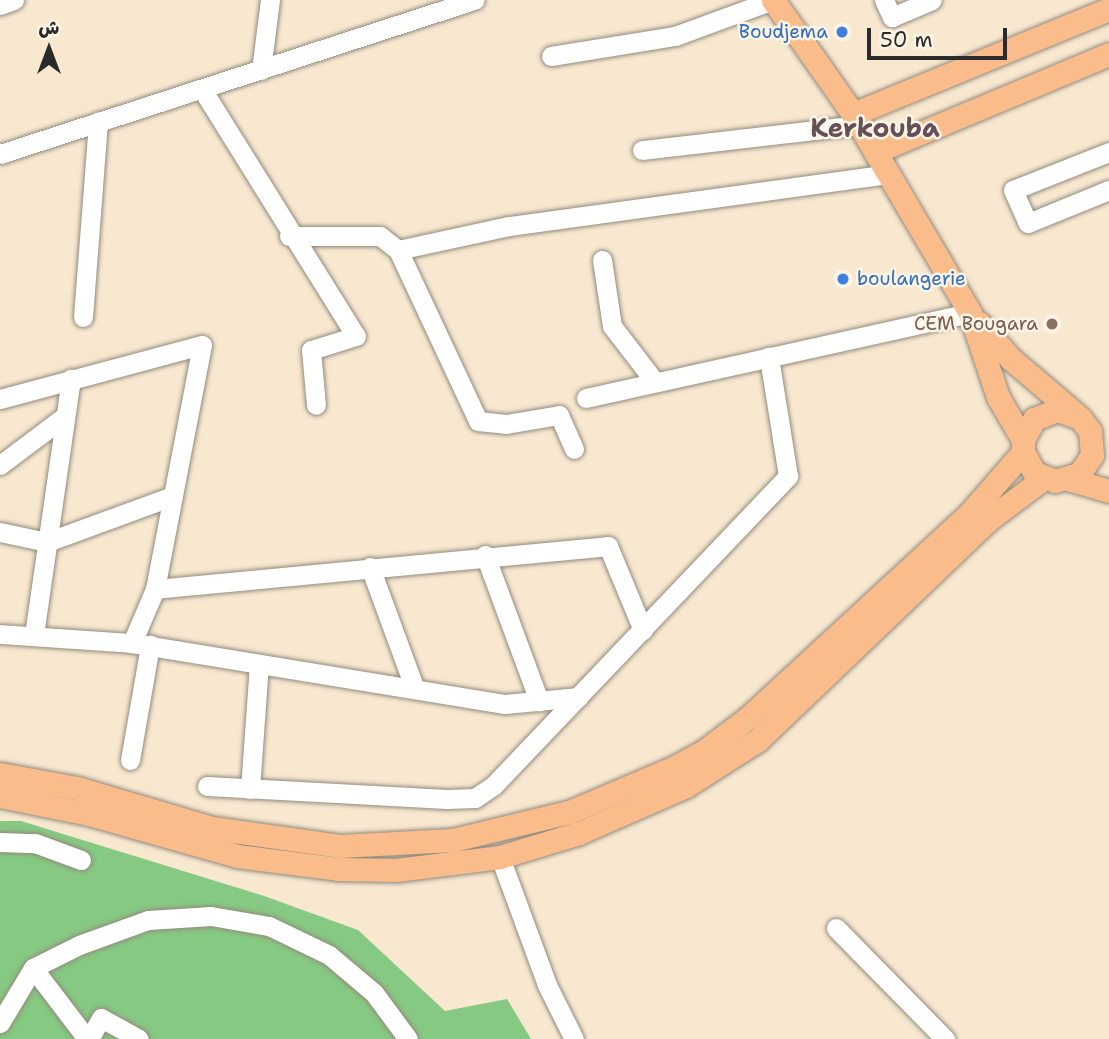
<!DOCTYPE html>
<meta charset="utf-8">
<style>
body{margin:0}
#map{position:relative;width:1109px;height:1039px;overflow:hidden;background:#f8e8d0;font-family:"Shantell Sans","Playpen Sans Arabic",sans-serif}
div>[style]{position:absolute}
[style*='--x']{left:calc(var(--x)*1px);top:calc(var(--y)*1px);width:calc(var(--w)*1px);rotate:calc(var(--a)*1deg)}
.green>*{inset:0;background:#86c982}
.roads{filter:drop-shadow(0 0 2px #928a7e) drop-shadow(0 0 2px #928a7e)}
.minor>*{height:19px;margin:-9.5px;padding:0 9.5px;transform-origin:9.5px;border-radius:9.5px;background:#fff}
.major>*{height:23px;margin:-11.5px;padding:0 11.5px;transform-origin:11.5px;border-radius:11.5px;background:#fabc8b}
.dots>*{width:19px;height:19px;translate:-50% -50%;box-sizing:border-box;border:4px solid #fcf5e5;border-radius:50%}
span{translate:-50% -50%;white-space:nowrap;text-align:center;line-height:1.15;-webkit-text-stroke:5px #fcf5e5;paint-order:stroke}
.shop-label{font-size:19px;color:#366cbe}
.right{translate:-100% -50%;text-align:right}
.left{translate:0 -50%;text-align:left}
.education-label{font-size:19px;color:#785e54}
.district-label{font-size:26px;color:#664f56;font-weight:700}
.north{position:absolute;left:14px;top:14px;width:70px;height:70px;-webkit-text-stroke:5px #fcf5e5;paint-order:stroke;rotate:0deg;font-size:19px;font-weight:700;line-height:28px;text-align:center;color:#2b2b2b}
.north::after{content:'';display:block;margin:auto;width:24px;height:32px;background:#2b2b2b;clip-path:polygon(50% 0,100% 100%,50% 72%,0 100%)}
.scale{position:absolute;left:867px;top:28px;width:140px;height:32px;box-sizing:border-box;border:4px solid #2b2b2b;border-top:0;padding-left:9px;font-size:21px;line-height:24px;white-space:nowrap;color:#2b2b2b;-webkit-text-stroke:5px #fcf5e5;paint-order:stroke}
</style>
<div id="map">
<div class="green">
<div style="clip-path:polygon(0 821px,21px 821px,264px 896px,358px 930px,445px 1011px,507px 999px,531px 1039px,0 1039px)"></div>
</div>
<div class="roads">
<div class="minor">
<div style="--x:884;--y:0;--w:19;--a:65"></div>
<div style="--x:892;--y:17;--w:43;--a:-23"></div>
<div style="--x:0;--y:5;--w:15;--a:-20"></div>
<div style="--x:551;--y:56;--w:126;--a:-9.2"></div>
<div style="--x:675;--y:36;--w:104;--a:-20.2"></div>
<div style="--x:261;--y:70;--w:71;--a:-82.7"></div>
<div style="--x:202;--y:89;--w:291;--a:58.1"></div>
<div style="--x:356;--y:336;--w:47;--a:162.7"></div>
<div style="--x:311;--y:350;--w:55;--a:84.8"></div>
<div style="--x:642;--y:150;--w:218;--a:-6.6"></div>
<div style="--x:1109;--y:152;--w:103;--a:158.4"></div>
<div style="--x:1013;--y:190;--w:36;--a:66"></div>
<div style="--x:1028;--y:223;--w:87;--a:-22.2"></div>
<div style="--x:0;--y:154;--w:499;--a:-18"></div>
<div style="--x:289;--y:236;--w:91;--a:0"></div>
<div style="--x:380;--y:236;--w:23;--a:38"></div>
<div style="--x:398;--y:250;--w:114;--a:-12.2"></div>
<div style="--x:509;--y:226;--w:382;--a:-7.8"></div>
<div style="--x:398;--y:250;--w:189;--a:64.9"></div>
<div style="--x:478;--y:421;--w:28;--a:6"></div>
<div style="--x:506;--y:424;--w:54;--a:-9.6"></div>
<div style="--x:559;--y:415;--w:37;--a:66"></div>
<div style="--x:602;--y:260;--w:67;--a:81.4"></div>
<div style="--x:612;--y:326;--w:71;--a:52.5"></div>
<div style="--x:83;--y:317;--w:196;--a:-85.6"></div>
<div style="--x:586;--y:398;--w:393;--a:-12.5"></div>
<div style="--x:0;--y:399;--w:209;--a:-15"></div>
<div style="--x:202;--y:345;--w:248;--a:100.9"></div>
<div style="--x:155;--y:589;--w:59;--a:113.1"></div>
<div style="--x:0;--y:465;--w:80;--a:-36.9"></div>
<div style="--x:0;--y:532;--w:48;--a:12"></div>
<div style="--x:47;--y:542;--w:134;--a:-20.1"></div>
<div style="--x:485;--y:555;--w:156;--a:69.7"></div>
<div style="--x:370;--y:567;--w:130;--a:69.8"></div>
<div style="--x:155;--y:589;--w:455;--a:-5.4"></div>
<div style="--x:608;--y:546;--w:91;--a:67.4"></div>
<div style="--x:0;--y:634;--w:132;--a:3.9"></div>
<div style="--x:132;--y:643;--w:378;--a:9.3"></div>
<div style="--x:505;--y:704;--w:74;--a:-5.4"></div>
<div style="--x:34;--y:635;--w:259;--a:-81.8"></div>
<div style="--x:130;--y:760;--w:117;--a:-80.1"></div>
<div style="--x:207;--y:786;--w:240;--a:3.1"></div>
<div style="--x:447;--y:799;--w:28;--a:-2"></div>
<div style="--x:475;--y:798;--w:22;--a:-34"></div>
<div style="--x:493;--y:786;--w:428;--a:-46.4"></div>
<div style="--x:788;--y:476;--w:121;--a:-99.1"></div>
<div style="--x:250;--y:789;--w:125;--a:-85.9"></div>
<div style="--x:0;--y:842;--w:35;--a:2"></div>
<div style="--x:35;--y:843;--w:49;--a:20.3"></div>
<div style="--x:500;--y:857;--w:136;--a:69.8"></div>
<div style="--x:547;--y:985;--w:60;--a:63.4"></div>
<div style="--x:836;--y:928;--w:156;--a:45.5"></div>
<div style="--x:33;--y:968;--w:89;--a:52.7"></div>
<div style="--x:0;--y:1023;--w:64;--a:-59"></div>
<div style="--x:33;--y:968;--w:51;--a:-26.6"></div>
<div style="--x:79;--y:945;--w:73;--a:-19.9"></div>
<div style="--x:148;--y:920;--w:63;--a:-3.6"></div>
<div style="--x:211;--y:916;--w:59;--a:9.8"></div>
<div style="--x:269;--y:926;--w:67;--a:25.8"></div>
<div style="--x:329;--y:955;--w:59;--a:40.2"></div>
<div style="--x:374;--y:993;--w:57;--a:53.5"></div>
<div style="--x:89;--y:1039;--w:24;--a:-60"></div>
<div style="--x:101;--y:1018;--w:43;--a:28.9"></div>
</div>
<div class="major">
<div style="--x:773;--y:0;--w:139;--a:54.9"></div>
<div style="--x:853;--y:114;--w:231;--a:59.5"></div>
<div style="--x:970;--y:313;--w:89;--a:71.6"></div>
<div style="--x:998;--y:397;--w:50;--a:59.8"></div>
<div style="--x:853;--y:114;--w:277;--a:-22.3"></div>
<div style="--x:875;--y:152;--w:254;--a:-22.7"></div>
<div style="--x:979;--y:323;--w:48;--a:48.4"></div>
<div style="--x:1011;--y:359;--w:91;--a:40.5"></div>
<div style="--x:1080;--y:418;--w:16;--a:52"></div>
<div style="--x:1090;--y:431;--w:24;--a:85"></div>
<div style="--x:1092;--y:455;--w:23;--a:124"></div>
<div style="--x:1079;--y:474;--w:25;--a:164"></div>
<div style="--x:1055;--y:481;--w:23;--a:-157"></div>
<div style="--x:1034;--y:472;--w:23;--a:-119"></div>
<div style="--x:1023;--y:452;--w:12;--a:-90"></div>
<div style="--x:1023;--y:440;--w:24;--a:-62"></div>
<div style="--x:1034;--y:419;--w:25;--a:-21"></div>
<div style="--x:1057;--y:410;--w:24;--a:19"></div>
<div style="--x:1068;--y:479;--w:43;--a:16.3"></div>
<div style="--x:0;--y:774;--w:78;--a:10.3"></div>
<div style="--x:77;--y:788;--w:141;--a:16.5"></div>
<div style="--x:212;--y:828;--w:129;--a:8"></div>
<div style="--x:340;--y:846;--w:113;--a:-3"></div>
<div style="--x:453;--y:840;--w:119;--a:-13.6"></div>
<div style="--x:569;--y:812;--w:115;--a:-23"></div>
<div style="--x:675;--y:767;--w:37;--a:-29"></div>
<div style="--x:707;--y:749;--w:53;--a:-37.3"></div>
<div style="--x:749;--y:717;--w:299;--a:-42.7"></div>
<div style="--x:969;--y:514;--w:82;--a:-48.9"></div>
<div style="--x:0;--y:796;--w:91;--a:11.4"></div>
<div style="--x:89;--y:814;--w:154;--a:15.8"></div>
<div style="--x:237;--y:856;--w:102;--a:7.3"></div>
<div style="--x:338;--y:869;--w:58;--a:1"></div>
<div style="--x:396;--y:870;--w:105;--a:-7.1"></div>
<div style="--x:500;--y:857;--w:83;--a:-16.9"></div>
<div style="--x:579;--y:833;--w:117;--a:-23.7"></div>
<div style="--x:686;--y:786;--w:85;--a:-32.6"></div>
<div style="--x:758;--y:740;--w:317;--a:-43.7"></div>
<div style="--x:987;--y:521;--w:71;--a:-37"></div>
</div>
</div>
<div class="dots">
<div style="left:842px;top:32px;background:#3f7fe0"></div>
<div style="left:843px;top:279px;background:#3f7fe0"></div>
<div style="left:1052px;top:324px;background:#8d6e63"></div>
</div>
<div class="shop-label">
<span class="right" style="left:828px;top:32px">Boudjema</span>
<span class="left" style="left:857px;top:279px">boulangerie</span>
</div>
<div class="education-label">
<span class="right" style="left:1038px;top:324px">CEM Bougara</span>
</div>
<div class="district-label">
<span style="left:875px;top:128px">Kerkouba</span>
</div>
<div class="north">ش</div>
<div class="scale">50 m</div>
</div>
